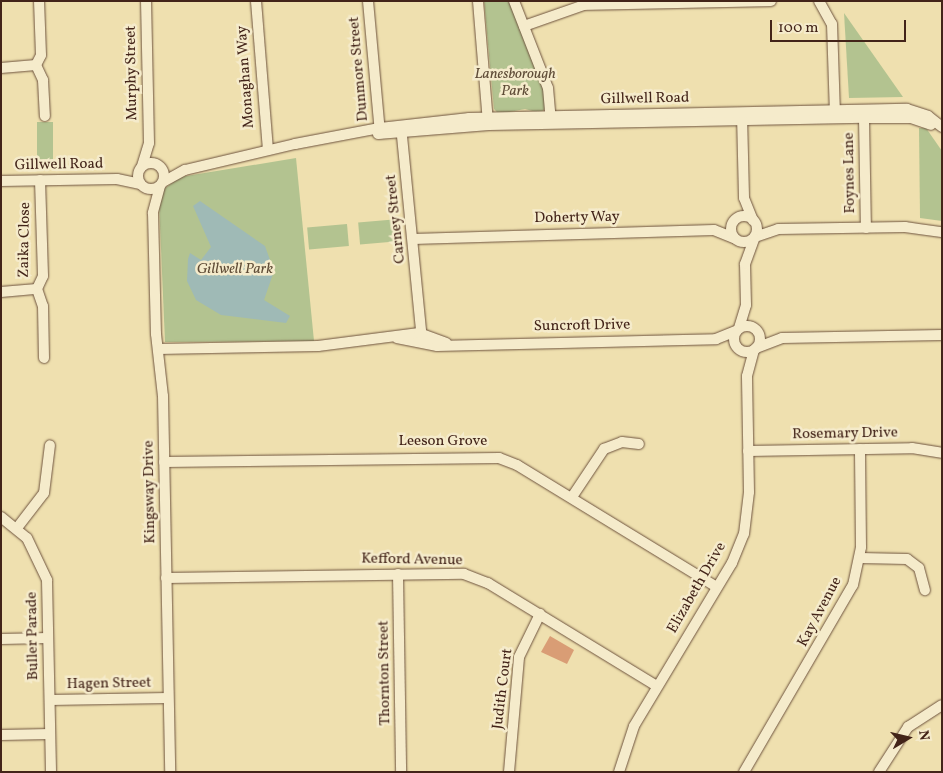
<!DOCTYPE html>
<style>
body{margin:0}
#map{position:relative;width:943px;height:773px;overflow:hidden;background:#efe0af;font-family:Vollkorn,serif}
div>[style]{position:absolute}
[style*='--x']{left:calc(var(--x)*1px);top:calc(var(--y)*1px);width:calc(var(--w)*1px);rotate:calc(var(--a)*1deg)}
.green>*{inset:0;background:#b3c390;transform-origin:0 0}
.water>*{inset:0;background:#9fbab6}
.building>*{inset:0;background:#d99d75}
.roads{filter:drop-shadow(0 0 1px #6e533e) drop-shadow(0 0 1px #6e533e)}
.minor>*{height:10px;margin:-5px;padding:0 5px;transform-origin:5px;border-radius:5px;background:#f5ebcb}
.minor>.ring{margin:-5px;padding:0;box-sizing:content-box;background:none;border:10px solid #f5ebcb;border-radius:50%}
span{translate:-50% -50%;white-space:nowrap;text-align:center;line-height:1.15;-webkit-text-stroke:5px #f5ebcb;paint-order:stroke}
.street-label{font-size:15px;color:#432419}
.park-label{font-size:15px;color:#5f4c37;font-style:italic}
.frame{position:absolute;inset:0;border:2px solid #432419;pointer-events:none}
.north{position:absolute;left:883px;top:713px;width:50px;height:50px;-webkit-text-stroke:4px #f5ebcb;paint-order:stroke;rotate:81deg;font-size:14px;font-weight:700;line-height:20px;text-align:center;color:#432419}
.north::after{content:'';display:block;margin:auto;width:18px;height:22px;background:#432419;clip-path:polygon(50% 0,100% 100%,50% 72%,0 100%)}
.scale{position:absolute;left:770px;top:20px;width:136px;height:22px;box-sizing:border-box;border:2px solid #432419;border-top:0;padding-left:6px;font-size:15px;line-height:18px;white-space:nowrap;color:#432419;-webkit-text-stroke:4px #f5ebcb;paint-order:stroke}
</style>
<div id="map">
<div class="green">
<div style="clip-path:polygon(484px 1px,510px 1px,546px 94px,546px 108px,540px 113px,525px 109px,499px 114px,494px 109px)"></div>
<div style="clip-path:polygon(844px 13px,903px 97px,849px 98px)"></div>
<div style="left:37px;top:122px;width:16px;height:44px"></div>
<div style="clip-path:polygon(919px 128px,926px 128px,942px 151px,942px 221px,920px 218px)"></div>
<div style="clip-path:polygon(296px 158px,314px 341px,165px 342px,159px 202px,164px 189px,180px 177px)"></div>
<div style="left:399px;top:219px;width:22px;height:41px;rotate:85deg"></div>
<div style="left:347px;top:224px;width:22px;height:40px;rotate:85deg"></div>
</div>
<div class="water">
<div style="clip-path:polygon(200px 201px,265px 246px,274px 271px,264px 300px,290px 316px,286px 323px,221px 315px,196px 300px,187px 281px,188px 259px,190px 253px,201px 260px,211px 247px,193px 206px)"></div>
</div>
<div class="building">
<div style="clip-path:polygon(550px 636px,574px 650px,567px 664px,541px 652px)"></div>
</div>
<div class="roads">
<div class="minor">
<div style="--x:256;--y:1;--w:149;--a:85.4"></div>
<div style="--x:368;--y:1;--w:133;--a:84.8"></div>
<div style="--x:478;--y:1;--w:121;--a:85.3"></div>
<div style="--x:514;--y:1;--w:93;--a:68.7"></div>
<div style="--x:548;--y:88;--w:33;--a:85"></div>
<div style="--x:819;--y:1;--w:26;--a:61"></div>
<div style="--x:832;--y:24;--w:91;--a:88.1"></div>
<div style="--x:524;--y:26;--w:64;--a:-19.3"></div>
<div style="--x:584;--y:5;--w:187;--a:-1.2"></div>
<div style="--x:36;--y:65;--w:11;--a:-63"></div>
<div style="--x:41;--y:55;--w:54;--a:-92.1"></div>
<div style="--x:36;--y:65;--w:17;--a:65"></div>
<div style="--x:43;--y:80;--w:36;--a:87"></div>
<div style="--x:1;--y:68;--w:35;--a:-5"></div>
<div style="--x:742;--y:115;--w:83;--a:88.6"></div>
<div style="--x:744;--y:198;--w:24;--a:68"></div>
<div style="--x:864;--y:118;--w:110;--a:89"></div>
<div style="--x:401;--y:126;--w:214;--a:84.4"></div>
<div style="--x:378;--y:134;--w:111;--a:-4.6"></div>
<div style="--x:489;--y:125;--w:375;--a:-1.1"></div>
<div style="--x:864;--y:118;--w:47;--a:0"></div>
<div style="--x:911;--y:118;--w:21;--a:19"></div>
<div class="ring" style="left:138px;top:163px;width:16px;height:16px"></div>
<div style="--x:142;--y:166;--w:24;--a:-73"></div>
<div style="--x:149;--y:143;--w:142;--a:-91.2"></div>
<div style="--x:40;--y:180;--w:96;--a:88.2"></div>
<div style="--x:43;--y:276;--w:14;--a:115"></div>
<div style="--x:37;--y:289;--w:18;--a:71"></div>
<div style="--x:43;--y:306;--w:52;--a:88.9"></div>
<div style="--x:1;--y:181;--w:116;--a:-1"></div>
<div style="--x:117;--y:179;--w:24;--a:12"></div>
<div style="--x:163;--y:182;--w:25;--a:-29"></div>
<div style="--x:185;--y:170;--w:113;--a:-13.3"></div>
<div style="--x:295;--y:144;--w:86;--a:-10.7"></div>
<div style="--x:380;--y:128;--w:90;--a:-6.4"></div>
<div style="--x:469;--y:118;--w:438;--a:-1.2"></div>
<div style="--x:907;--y:109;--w:22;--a:18"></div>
<div style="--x:928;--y:116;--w:18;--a:38"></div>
<div style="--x:160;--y:186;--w:28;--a:105"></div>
<div style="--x:153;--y:213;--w:121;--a:88.6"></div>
<div style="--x:156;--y:334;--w:62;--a:83.6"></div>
<div style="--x:163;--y:396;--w:376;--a:88.9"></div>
<div class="ring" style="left:731px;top:216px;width:16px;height:16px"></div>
<div style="--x:755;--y:237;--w:24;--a:-19"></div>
<div style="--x:778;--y:229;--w:127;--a:-0.9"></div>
<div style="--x:905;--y:227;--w:37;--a:8"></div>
<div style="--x:413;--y:239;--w:301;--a:-1.7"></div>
<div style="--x:714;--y:230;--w:22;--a:22"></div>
<div style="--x:1;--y:292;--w:36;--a:-5"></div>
<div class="ring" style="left:734px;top:326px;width:16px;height:16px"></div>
<div style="--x:739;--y:328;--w:24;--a:-73"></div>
<div style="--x:746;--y:305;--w:41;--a:-91.4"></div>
<div style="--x:745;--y:264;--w:27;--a:-70"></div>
<div style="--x:397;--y:338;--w:41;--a:11.3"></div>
<div style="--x:437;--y:346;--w:279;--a:-1.4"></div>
<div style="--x:716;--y:339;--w:22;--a:-22"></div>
<div style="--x:756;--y:348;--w:28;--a:-21"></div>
<div style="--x:782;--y:338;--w:160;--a:-1.1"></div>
<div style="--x:158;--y:349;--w:160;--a:-1.1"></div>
<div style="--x:318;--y:346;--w:102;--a:-7.3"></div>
<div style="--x:419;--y:333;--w:29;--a:20"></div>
<div style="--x:748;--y:451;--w:164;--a:-1"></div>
<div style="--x:912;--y:448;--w:30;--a:9"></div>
<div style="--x:164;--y:462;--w:335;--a:-0.7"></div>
<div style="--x:499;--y:458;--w:19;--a:21"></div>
<div style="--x:517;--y:465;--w:234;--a:31.4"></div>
<div style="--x:572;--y:497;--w:58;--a:-56.3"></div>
<div style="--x:604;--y:449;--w:19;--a:-21"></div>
<div style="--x:622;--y:442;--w:17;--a:7"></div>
<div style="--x:1;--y:517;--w:33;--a:39"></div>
<div style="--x:27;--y:538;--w:47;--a:64.5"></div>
<div style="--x:47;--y:580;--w:192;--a:88.8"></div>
<div style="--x:17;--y:528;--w:44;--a:-52.4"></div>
<div style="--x:44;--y:493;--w:48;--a:-82.9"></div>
<div style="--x:860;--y:558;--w:47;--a:1.2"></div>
<div style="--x:907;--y:559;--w:15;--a:37"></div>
<div style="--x:919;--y:568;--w:23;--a:75"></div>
<div style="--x:398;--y:574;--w:198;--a:89.1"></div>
<div style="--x:166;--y:578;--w:298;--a:-0.8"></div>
<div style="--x:464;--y:574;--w:26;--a:21"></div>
<div style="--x:488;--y:583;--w:198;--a:31.4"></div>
<div style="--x:1;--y:639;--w:47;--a:-1.2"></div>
<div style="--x:50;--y:700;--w:118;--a:-1"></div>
<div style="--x:1;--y:735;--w:49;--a:-1.2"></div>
<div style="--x:509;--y:772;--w:115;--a:-85"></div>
<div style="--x:519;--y:657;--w:48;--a:-64"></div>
<div style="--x:619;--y:772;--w:48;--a:-71.9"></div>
<div style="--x:634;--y:726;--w:190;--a:-59"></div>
<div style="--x:732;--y:563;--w:31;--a:-68"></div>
<div style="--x:744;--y:534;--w:42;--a:-83.2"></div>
<div style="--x:749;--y:492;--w:116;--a:-91"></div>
<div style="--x:747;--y:376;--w:27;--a:-75"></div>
<div style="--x:744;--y:772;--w:216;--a:-59.8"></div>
<div style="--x:853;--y:585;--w:39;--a:-78"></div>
<div style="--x:861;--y:547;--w:98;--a:-90.6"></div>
<div style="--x:879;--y:772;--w:54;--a:-57.2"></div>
<div style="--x:908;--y:727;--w:40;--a:-32.9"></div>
</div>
</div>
<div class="street-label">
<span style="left:359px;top:69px;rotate:-95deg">Dunmore Street</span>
<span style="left:132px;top:73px;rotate:-91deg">Murphy Street</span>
<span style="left:246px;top:77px;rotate:-94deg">Monaghan Way</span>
<span style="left:645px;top:99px;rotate:-1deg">Gillwell Road</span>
<span style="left:59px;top:165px;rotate:-1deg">Gillwell Road</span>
<span style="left:850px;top:173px;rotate:-91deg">Foynes Lane</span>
<span style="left:577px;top:218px;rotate:-1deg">Doherty Way</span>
<span style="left:396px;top:219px;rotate:-96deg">Carney Street</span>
<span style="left:25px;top:240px;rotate:-89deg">Zaika Close</span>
<span style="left:582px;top:326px;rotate:-1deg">Suncroft Drive</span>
<span style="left:845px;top:434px;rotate:-1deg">Rosemary Drive</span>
<span style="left:443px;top:442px">Leeson Grove</span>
<span style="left:150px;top:492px;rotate:-91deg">Kingsway Drive</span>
<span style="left:412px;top:560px;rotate:1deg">Kefford Avenue</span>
<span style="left:697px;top:588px;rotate:-60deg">Elizabeth Drive</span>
<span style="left:820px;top:612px;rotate:-62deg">Kay Avenue</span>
<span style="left:33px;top:636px;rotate:-91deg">Buller Parade</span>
<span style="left:385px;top:673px;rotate:-91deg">Thornton Street</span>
<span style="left:109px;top:684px;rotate:-1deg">Hagen Street</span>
<span style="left:503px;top:689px;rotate:-83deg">Judith Court</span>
</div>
<div class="park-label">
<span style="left:515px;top:83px">Lanesborough<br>Park</span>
<span style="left:235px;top:270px">Gillwell Park</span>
</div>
<div class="frame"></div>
<div class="north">N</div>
<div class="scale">100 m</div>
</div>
